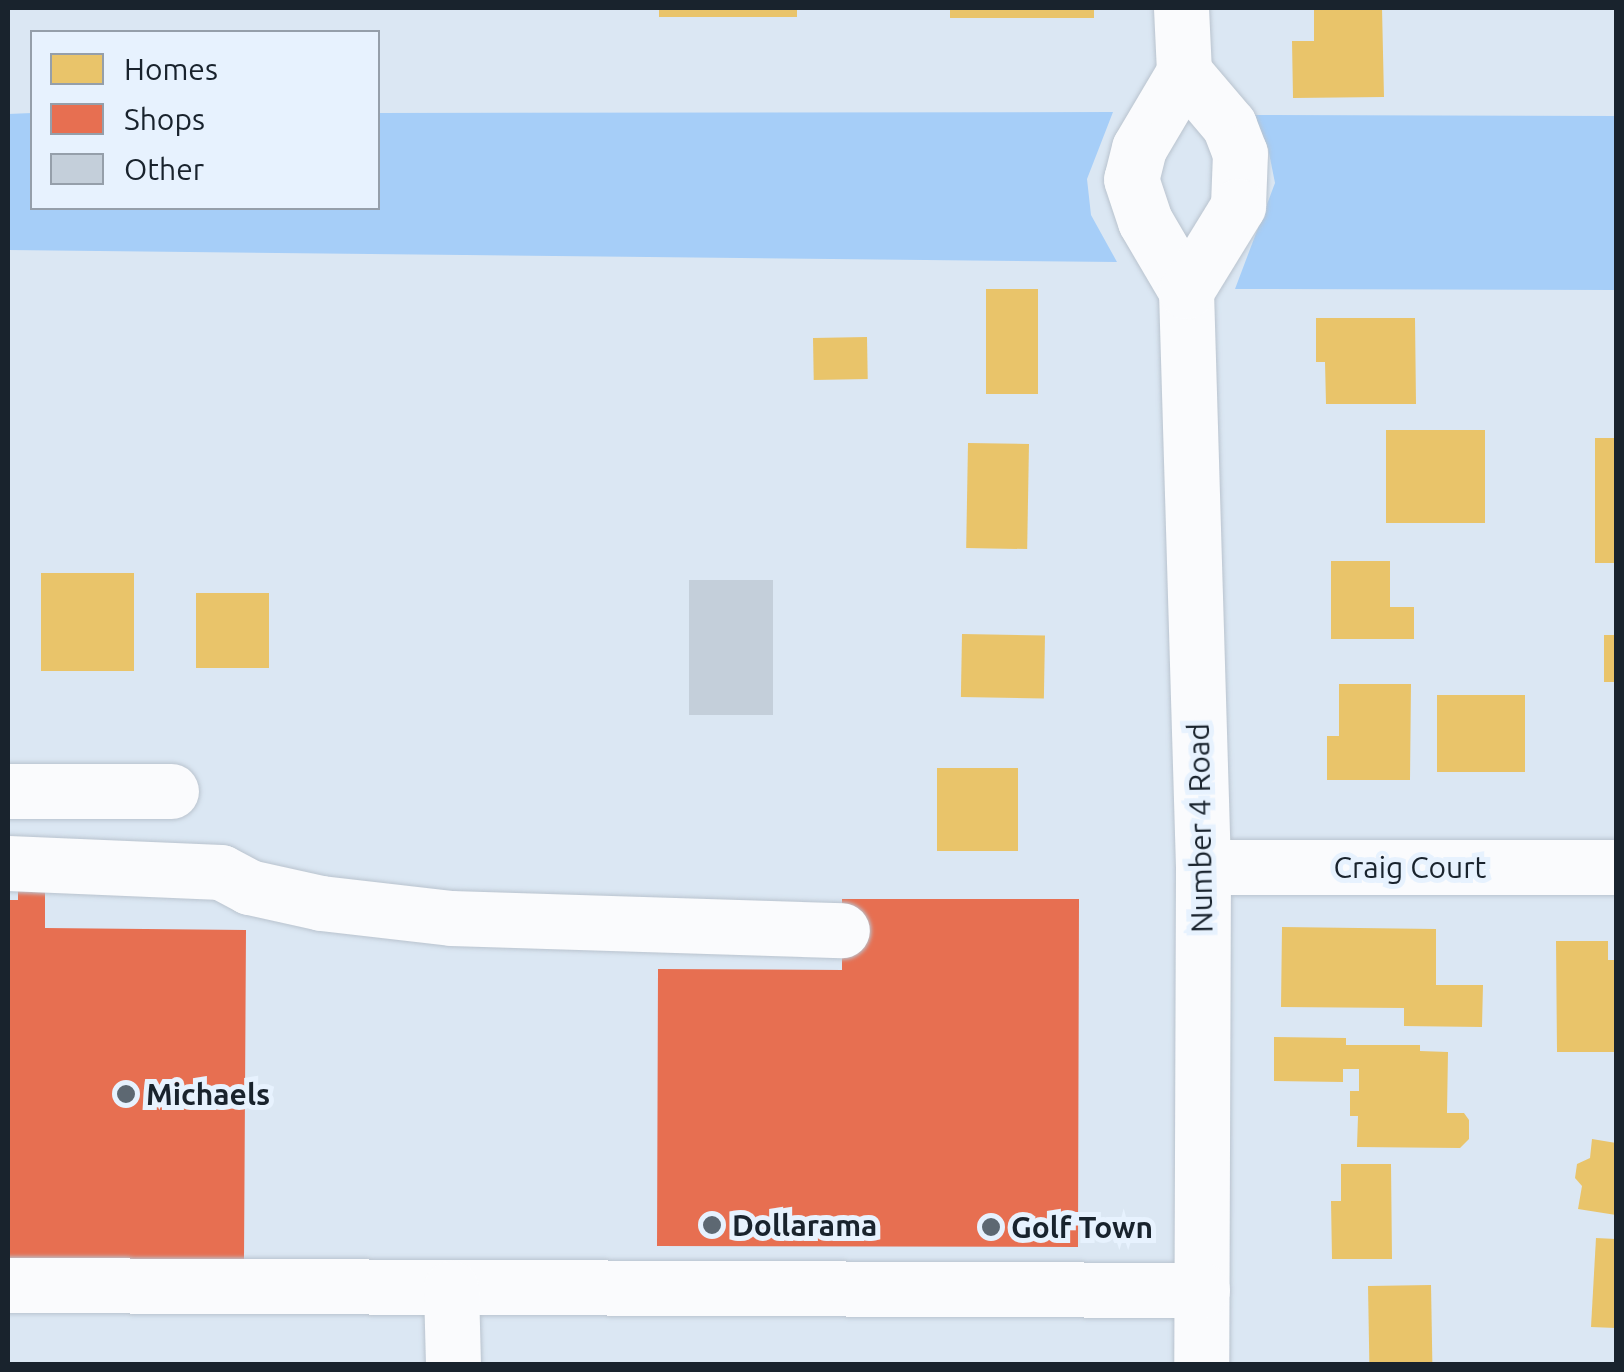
<!DOCTYPE html>
<style>
body{margin:0}
#map{position:relative;width:1624px;height:1372px;overflow:hidden;background:#dbe7f3;font-family:Ubuntu,sans-serif}
div>[style]{position:absolute}
[style*='--x']{left:calc(var(--x)*1px);top:calc(var(--y)*1px);width:calc(var(--w)*1px);rotate:calc(var(--a)*1deg)}
.green>*{inset:0;background:#a6cef8}
.homes>*{inset:0;background:#e9c46a;transform-origin:0 0}
.shops>*{inset:0;background:#e76f51}
.building>*{inset:0;background:#c4cfda;transform-origin:0 0}
.roads{filter:drop-shadow(0 0 2px #b9c3ce) drop-shadow(0 0 2px #b9c3ce)}
.minor>*{height:55px;margin:-27.5px;padding:0 27.5px;transform-origin:27.5px;border-radius:27.5px;background:#fafbfd}
.dots>*{width:28px;height:28px;translate:-50% -50%;box-sizing:border-box;border:5px solid #e7f2fe;border-radius:50%}
span{translate:-50% -50%;white-space:nowrap;text-align:center;line-height:1.15;-webkit-text-stroke:10px #e7f2fe;paint-order:stroke}
.street-label{font-size:30px;color:#19232d}
.poi-label{font-size:30px;color:#19232d;font-weight:700}
.left{translate:0 -50%;text-align:left}
.frame{position:absolute;inset:0;border:10px solid #19232d;pointer-events:none}
.legend{position:absolute;left:30px;top:30px;width:350px;height:180px;box-sizing:border-box;background:#e7f2fe;border:2px solid #959faa;margin:0;padding:12px 18px;list-style:none;font-size:30px;color:#19232d}
.legend li{display:flex;align-items:center;gap:20px;height:50px}
.legend b{width:50px;border:2px solid #959faa}
</style>
<div id="map">
<div class="green">
<div style="clip-path:polygon(1113px 112px,1087px 179px,1091px 215px,1117px 262px,8px 250px,8px 114px,32px 113px,32px 208px,378px 208px,378px 113px)"></div>
<div style="clip-path:polygon(1254px 115px,1616px 116px,1616px 290px,1235px 289px,1275px 183px,1268px 148px)"></div>
</div>
<div class="homes">
<div style="left:659px;top:8px;width:138px;height:9px"></div>
<div style="left:950px;top:8px;width:144px;height:10px"></div>
<div style="clip-path:polygon(1382px 8px,1384px 97px,1293px 98px,1292px 41px,1314px 41px,1314px 9px)"></div>
<div style="left:986px;top:289px;width:52px;height:105px"></div>
<div style="clip-path:polygon(1316px 318px,1415px 318px,1416px 404px,1326px 404px,1325px 362px,1316px 362px)"></div>
<div style="left:867px;top:337px;width:42px;height:54px;rotate:89deg"></div>
<div style="left:1386px;top:430px;width:99px;height:93px"></div>
<div style="left:1595px;top:438px;width:21px;height:125px"></div>
<div style="left:968px;top:443px;width:61px;height:105px;rotate:1deg"></div>
<div style="clip-path:polygon(1331px 561px,1390px 561px,1390px 607px,1414px 607px,1414px 639px,1331px 639px)"></div>
<div style="left:41px;top:573px;width:93px;height:98px"></div>
<div style="left:196px;top:593px;width:73px;height:75px"></div>
<div style="left:962px;top:634px;width:83px;height:63px;rotate:1deg"></div>
<div style="left:1604px;top:635px;width:12px;height:47px"></div>
<div style="clip-path:polygon(1339px 684px,1411px 684px,1410px 780px,1327px 780px,1327px 736px,1339px 736px)"></div>
<div style="left:1437px;top:695px;width:88px;height:77px"></div>
<div style="left:937px;top:768px;width:81px;height:83px"></div>
<div style="clip-path:polygon(1282px 927px,1436px 929px,1436px 985px,1483px 985px,1482px 1027px,1404px 1026px,1404px 1008px,1281px 1007px)"></div>
<div style="clip-path:polygon(1556px 941px,1608px 941px,1608px 960px,1616px 960px,1616px 1052px,1557px 1052px)"></div>
<div style="clip-path:polygon(1274px 1037px,1346px 1038px,1346px 1045px,1420px 1045px,1420px 1051px,1448px 1052px,1447px 1113px,1464px 1113px,1469px 1120px,1469px 1139px,1460px 1148px,1357px 1147px,1358px 1116px,1350px 1116px,1350px 1091px,1359px 1091px,1359px 1069px,1343px 1069px,1343px 1082px,1274px 1081px)"></div>
<div style="clip-path:polygon(1592px 1139px,1616px 1143px,1616px 1215px,1578px 1209px,1582px 1186px,1575px 1178px,1577px 1164px,1590px 1158px)"></div>
<div style="clip-path:polygon(1341px 1164px,1391px 1164px,1392px 1259px,1332px 1259px,1331px 1201px,1341px 1201px)"></div>
<div style="clip-path:polygon(1596px 1238px,1616px 1239px,1616px 1328px,1591px 1327px)"></div>
<div style="left:1431px;top:1285px;width:79px;height:63px;rotate:89deg"></div>
</div>
<div class="shops">
<div style="clip-path:polygon(18px 882px,45px 883px,45px 928px,246px 930px,244px 1260px,8px 1258px,8px 900px,18px 900px)"></div>
<div style="clip-path:polygon(842px 899px,1079px 899px,1078px 1247px,657px 1246px,658px 969px,842px 970px)"></div>
</div>
<div class="building">
<div style="left:689px;top:580px;width:84px;height:135px"></div>
</div>
<div class="roads">
<div class="minor">
<div style="--x:1181;--y:8;--w:64;--a:87.3"></div>
<div style="--x:1184;--y:72;--w:88;--a:120.6"></div>
<div style="--x:1139;--y:148;--w:32;--a:104"></div>
<div style="--x:1131;--y:179;--w:44;--a:71.6"></div>
<div style="--x:1145;--y:221;--w:81;--a:59.6"></div>
<div style="--x:1186;--y:291;--w:576;--a:88.31"></div>
<div style="--x:1203;--y:867;--w:497;--a:90.2"></div>
<div style="--x:1184;--y:72;--w:70;--a:49.7"></div>
<div style="--x:1229;--y:125;--w:30;--a:69"></div>
<div style="--x:1240;--y:153;--w:53;--a:92.2"></div>
<div style="--x:1238;--y:206;--w:100;--a:121.5"></div>
<div style="--x:8;--y:791;--w:163;--a:0"></div>
<div style="--x:8;--y:863;--w:213;--a:2.4"></div>
<div style="--x:221;--y:872;--w:32;--a:28"></div>
<div style="--x:249;--y:887;--w:74;--a:12.5"></div>
<div style="--x:321;--y:903;--w:131;--a:6.6"></div>
<div style="--x:451;--y:918;--w:391;--a:1.8"></div>
<div style="--x:1203;--y:867;--w:413;--a:0"></div>
<div style="--x:8;--y:1285;--w:1194;--a:0.24"></div>
<div style="--x:451;--y:1288;--w:76;--a:88.5"></div>
</div>
</div>
<div class="dots">
<div style="left:126px;top:1094px;background:#5d6872"></div>
<div style="left:712px;top:1225px;background:#5d6872"></div>
<div style="left:991px;top:1227px;background:#5d6872"></div>
</div>
<div class="street-label">
<span style="left:1200px;top:828px;rotate:-91deg">Number 4 Road</span>
<span style="left:1410px;top:867px">Craig Court</span>
</div>
<div class="poi-label">
<span class="left" style="left:146px;top:1094px">Michaels</span>
<span class="left" style="left:732px;top:1225px">Dollarama</span>
<span class="left" style="left:1011px;top:1227px">Golf Town</span>
</div>
<div class="frame"></div>
<ul class="legend">
<li><b style="height:28px;background:#e9c46a"></b>Homes</li>
<li><b style="height:28px;background:#e76f51"></b>Shops</li>
<li><b style="height:28px;background:#c4cfda"></b>Other</li>
</ul>
</div>
